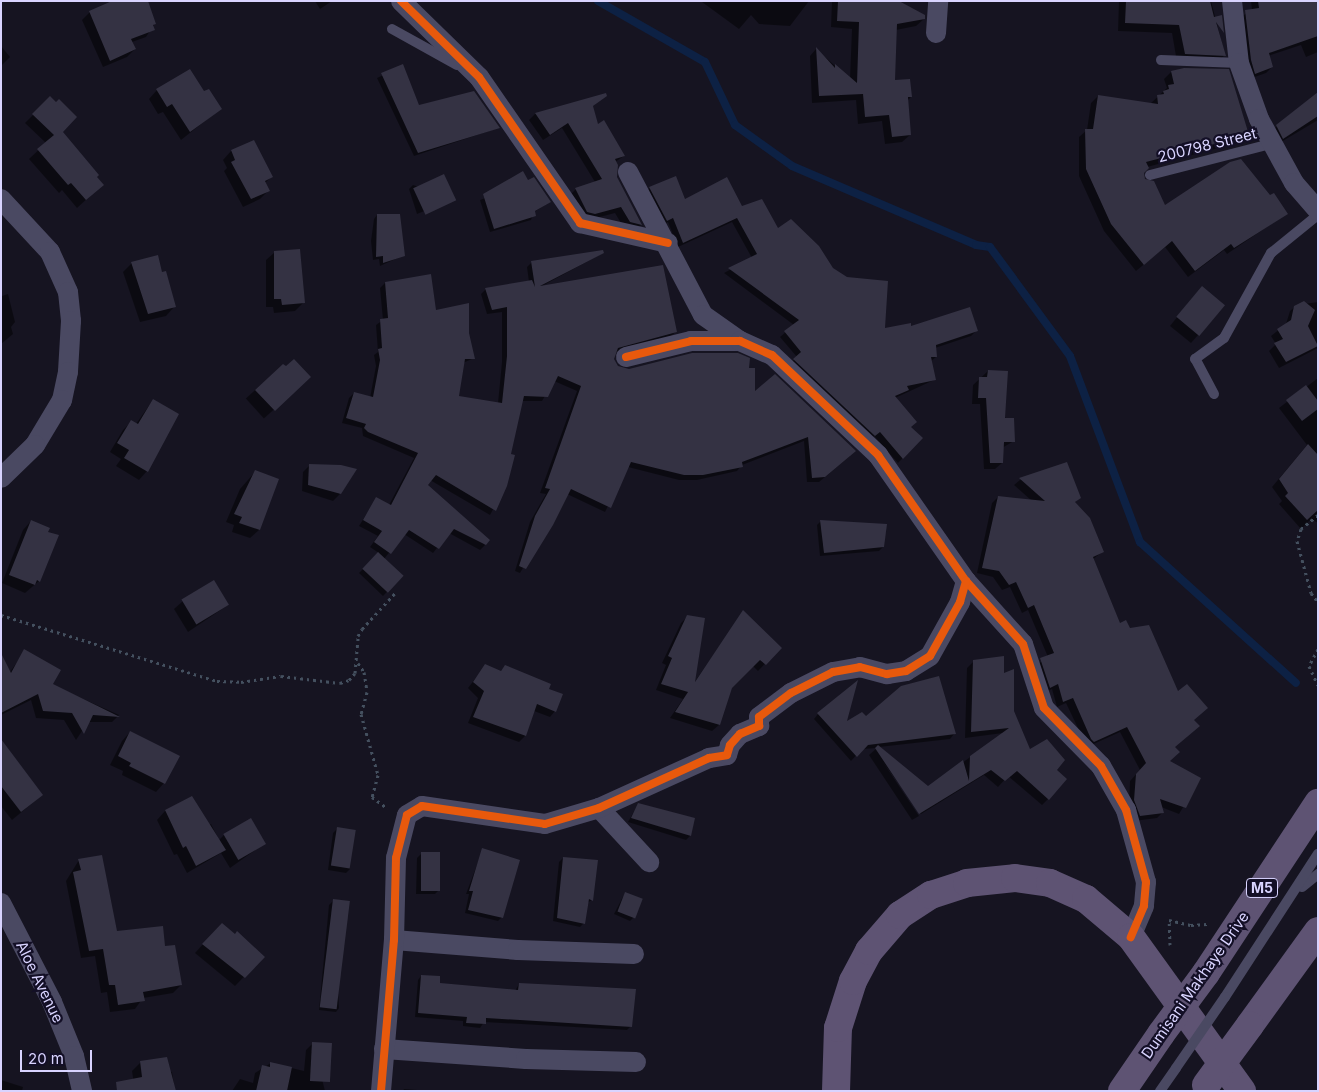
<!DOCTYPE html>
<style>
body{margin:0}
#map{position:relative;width:1319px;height:1092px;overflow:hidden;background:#161421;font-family:Inter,sans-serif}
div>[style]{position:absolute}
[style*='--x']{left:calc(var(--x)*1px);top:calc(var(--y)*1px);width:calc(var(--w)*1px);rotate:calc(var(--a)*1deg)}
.shadow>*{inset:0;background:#0007;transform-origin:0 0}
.stream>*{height:8px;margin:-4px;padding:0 4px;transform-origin:4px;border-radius:4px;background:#0d2144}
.building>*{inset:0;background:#343243;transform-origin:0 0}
.path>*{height:3px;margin-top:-1.5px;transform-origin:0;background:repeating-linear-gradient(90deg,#44505f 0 2.5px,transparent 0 6.5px)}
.lane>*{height:10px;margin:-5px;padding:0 5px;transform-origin:5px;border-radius:5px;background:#4a4962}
.street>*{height:20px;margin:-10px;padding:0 10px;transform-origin:10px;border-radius:10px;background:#4a4962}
.primary>*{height:28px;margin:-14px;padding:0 14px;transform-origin:14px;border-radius:14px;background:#5e5373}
.lane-bridge>*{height:10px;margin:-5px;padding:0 5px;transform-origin:5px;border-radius:5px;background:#4a4962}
.primary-bridge>*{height:28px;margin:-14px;padding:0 14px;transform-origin:14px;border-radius:14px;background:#5e5373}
.cycleway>*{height:8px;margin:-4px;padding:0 4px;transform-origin:4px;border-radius:4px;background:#e8590c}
span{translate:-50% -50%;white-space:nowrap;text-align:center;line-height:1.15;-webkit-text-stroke:4.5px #130f26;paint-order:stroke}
.shield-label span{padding:1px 4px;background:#130f26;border:1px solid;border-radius:4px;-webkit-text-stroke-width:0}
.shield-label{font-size:14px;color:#d9d4ff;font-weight:700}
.street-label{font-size:15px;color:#d9d4ff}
.frame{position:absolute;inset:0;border:2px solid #d9d4ff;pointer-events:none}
.scale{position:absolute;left:20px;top:1050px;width:72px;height:22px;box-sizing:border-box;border:2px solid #d9d4ff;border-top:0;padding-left:6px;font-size:15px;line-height:18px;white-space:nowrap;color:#d9d4ff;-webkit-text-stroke:4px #130f26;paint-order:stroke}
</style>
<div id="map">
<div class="shadow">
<div style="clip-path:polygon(315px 1px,332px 1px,320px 9px)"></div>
<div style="clip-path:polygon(809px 1px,790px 26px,759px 24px,751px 15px,739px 29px,702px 2px)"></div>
<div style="clip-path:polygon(832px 1px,899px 1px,924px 19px,916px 26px,896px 30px,893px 81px,911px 97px,907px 101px,910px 135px,902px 142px,885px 144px,882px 121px,858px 124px,856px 100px,812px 103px,810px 56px,816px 49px,850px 79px,852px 29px,831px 27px)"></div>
<div style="clip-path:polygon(1119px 1px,1211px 1px,1225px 55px,1216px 63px,1177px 62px,1172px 33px,1118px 31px)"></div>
<div style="clip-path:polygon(1251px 1px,1318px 1px,1318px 52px,1306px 57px,1301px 45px,1268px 56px,1272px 67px,1266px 73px,1249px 79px,1239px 18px,1252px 10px)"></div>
<div style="clip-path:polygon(90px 12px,155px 23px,146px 37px,132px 42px,135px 49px,127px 57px,103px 67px,82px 20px)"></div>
<div style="clip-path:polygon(1px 46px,10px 57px,1px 66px)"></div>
<div style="clip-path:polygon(403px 66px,418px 107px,498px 128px,414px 156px,377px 78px)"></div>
<div style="clip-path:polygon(1171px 72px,1248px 135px,1241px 142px,1147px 167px,1142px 177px,1164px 207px,1270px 197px,1286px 214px,1227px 254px,1224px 250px,1188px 277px,1165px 247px,1136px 271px,1104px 231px,1079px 176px,1079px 137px,1087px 130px,1091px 103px,1098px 96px,1150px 104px,1167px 88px,1164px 79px)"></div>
<div style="clip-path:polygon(157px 90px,203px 93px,220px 109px,181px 140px,163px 112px,158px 114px,149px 99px)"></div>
<div style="clip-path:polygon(1318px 94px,1318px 120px,1276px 145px,1269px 133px)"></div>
<div style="clip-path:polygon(605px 95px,592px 107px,597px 126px,624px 156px,615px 162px,616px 178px,641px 225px,635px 231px,624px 228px,615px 213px,588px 220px,570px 195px,576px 189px,595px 182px,562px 128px,543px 140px,529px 120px,535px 114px)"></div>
<div style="clip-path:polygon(50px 98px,61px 132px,102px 185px,77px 208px,62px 190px,59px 193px,29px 159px,46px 143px,25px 123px)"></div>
<div style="clip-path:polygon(254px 142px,271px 177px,265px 183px,268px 191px,260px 199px,243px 207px,224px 171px,227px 168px,223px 160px,231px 151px)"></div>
<div style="clip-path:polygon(528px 182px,550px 202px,534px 212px,531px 220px,490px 232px,480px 200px)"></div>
<div style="clip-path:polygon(413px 185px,454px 199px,417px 214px,409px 189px)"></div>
<div style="clip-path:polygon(650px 188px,685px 201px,742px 208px,832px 268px,884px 329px,976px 331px,971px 336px,935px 348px,936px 357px,930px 362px,934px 380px,895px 398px,910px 427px,922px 438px,898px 463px,874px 436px,869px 440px,789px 365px,797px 357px,780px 337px,794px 325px,724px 273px,752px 258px,732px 222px,678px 247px,668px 222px,662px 225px,645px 193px)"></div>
<div style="clip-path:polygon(377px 215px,404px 255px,380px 266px,379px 259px,373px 260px,371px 241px,374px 219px)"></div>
<div style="clip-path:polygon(275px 252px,303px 303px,295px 311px,274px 313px,273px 307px,266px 307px,266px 260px)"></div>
<div style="clip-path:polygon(603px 253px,542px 286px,675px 332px,670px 337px,616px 352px,613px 359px,617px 367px,629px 370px,748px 369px,754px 394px,850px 456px,819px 482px,807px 482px,804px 441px,742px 465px,737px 471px,697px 480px,679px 480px,628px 467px,605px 512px,567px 494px,520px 573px,515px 571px,530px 522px,546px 494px,540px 493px,577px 391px,554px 381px,542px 401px,522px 401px,509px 455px,506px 485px,490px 515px,430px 480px,427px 485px,485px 545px,480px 550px,449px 533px,433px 553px,404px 534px,384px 559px,402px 576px,383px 596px,359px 573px,379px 553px,370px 547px,378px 536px,359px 526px,376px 499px,389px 505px,414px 458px,363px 436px,362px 428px,342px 423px,349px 398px,354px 393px,370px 398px,376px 366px,374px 355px,378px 352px,376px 325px,383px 320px,380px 288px,385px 283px,468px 333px,474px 358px,463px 363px,457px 397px,498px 403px,502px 362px,502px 312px,487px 314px,481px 294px,486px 289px,529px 282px,527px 267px,532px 262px)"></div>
<div style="clip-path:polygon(132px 263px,161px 273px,174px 307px,166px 316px,140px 322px,123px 272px)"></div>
<div style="clip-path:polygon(1px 292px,2px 296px,8px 294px,15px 322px,11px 327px,13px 334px,1px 344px)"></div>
<div style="clip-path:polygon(1194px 296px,1199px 334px,1191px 343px,1170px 326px)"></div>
<div style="clip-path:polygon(1318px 302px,1318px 348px,1279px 368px,1269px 351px,1276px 344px,1271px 336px,1286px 324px,1290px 311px,1297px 305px)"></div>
<div style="left:283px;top:365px;width:27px;height:50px;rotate:48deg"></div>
<div style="clip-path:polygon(988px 371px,1014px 441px,1002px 448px,1002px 463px,995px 469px,984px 469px,980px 404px,972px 404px,973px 385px)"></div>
<div style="clip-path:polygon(1318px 378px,1318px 523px,1311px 519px,1301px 529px,1279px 504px,1282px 501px,1272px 487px,1307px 445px,1279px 408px)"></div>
<div style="clip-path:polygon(153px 400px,147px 471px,139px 480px,116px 466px,121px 459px,110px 452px,123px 430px,131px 422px,136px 424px)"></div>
<div style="clip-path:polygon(1067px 463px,1079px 498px,1074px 503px,1102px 552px,1092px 560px,1120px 625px,1178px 693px,1193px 720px,1173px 748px,1168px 761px,1200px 779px,1179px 814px,1161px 807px,1163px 812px,1157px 818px,1134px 821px,1129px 807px,1130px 781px,1140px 770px,1120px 732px,1087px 747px,1066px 703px,1057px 707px,1052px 689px,1044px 693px,1035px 666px,1048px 657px,1028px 610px,1022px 613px,1010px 587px,1002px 590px,993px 577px,977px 573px,992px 503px,998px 497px,1032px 501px,1014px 485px,1020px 480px)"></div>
<div style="clip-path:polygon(310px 465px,340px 494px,333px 501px,302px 491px,303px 472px)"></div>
<div style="clip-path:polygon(255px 472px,277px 480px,259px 530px,250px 538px,232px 532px,234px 525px,226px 522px,240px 489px)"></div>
<div style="clip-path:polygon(31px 521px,39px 581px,25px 593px,2px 583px,23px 530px)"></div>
<div style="clip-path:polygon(821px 521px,883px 547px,879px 551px,820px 556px,817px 525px)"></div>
<div style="clip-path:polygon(183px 601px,228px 605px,188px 632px,174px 609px)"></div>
<div style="clip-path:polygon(743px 612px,780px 648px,758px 671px,752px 665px,731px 687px,719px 725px,712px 731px,670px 718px,683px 699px,656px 690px,666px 665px,662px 663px,681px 623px,688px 616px,694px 683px)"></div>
<div style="clip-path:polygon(25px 651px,52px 685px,119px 715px,112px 722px,88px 722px,76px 740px,64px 720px,36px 718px,31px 700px,1px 715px,1px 656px,10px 672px)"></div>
<div style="clip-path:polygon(974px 661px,1003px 674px,1013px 712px,1030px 750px,1055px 770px,1048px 799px,1042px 805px,1008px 776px,998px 787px,984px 775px,921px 814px,883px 762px,919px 816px,912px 820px,869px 755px,877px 748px,862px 749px,851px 761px,814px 719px,818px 714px,845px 724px,866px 718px,954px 734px,950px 739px,879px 747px,928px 788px,1003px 733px,965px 738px,967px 668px)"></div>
<div style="clip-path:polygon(485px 666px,500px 672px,505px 666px,555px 711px,550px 717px,534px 711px,525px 736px,519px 742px,468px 723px,478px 698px,468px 688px)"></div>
<div style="clip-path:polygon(130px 732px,164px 783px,156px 792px,122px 775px,123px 771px,110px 765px,122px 741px)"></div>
<div style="clip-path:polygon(1px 749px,42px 795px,12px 820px,1px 806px)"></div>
<div style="clip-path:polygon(191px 797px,207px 826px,211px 824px,219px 840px,224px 835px,265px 843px,230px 868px,221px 853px,187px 873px,177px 854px,174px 855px,157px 820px,165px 811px)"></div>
<div style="clip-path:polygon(638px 805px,694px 819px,690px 836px,686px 840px,628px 822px)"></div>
<div style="clip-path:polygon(337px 829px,350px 869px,346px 873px,328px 870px,333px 833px)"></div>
<div style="clip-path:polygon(483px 849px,502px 917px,498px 921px,465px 913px,469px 894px,466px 894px)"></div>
<div style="clip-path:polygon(421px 854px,439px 890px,435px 894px,416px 894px,417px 858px)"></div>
<div style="clip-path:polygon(563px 858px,592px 900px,587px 903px,584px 923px,580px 927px,553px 921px,559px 862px)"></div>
<div style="clip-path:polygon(79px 860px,116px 932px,181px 985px,173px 993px,143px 998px,135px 1009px,110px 1012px,107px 992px,101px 993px,95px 956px,81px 958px,66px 881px)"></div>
<div style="clip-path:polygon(625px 893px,634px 917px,630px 921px,614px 914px)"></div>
<div style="clip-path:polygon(333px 901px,339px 1008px,336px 1012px,319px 1010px,329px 905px)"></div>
<div style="clip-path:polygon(213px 933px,263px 957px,235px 986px,195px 953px)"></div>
<div style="clip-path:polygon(421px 976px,439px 984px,515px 991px,519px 984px,631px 1026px,627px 1030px,484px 1022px,480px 1028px,463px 1026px,463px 1021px,415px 1017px,418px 980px)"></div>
<div style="clip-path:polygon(313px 1043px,325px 1091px,232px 1091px,240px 1079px,253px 1083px,255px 1073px,271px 1063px,304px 1071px,306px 1050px)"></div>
<div style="clip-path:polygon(141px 1062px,172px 1072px,175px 1091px,135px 1091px,132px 1071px)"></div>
<div style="clip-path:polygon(1px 1080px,23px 1087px,22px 1091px,1px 1091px)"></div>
<div style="clip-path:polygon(404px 1089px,430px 1091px,403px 1091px)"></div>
</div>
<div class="stream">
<div style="--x:598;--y:1;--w:123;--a:29.7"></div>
<div style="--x:705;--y:62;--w:70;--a:64.5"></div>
<div style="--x:735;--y:125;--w:70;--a:35.7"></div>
<div style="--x:792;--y:166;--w:200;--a:23.2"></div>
<div style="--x:976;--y:245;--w:14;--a:8"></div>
<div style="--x:990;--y:247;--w:135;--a:53.7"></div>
<div style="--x:1070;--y:356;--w:199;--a:69.4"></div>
<div style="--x:1140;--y:542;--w:210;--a:42.1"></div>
</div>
<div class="building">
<div style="clip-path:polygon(112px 1px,148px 1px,156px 24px,153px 25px,155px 30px,131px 39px,136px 49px,110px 61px,89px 11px)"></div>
<div style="clip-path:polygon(838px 1px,899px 1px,925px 15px,925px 19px,897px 24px,895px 80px,910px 79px,912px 97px,908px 97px,911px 135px,892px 137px,889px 115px,865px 117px,863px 94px,819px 96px,816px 47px,835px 68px,835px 64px,857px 83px,859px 22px,837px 21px)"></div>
<div style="clip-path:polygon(1126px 1px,1210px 1px,1214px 17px,1222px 15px,1224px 33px,1216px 22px,1226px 56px,1185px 54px,1179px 25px,1125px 23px)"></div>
<div style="clip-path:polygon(1258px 1px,1318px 1px,1318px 36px,1269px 53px,1273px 67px,1255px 74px,1251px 60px,1245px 10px,1259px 8px)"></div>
<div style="clip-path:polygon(403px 64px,419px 105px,474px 91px,500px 128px,418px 153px,381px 73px)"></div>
<div style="clip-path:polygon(1184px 68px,1229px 69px,1249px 135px,1146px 162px,1149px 168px,1144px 173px,1145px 179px,1154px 181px,1165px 205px,1230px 162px,1241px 159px,1270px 195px,1274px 193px,1288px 214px,1234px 248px,1231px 244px,1195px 271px,1172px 241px,1144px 265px,1111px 224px,1086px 169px,1085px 129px,1093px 129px,1098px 95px,1158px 104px,1157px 95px,1164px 94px,1163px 91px,1169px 89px,1168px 85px,1174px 84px,1171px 71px)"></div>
<div style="clip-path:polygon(190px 69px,204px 91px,209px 89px,222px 109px,190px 132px,172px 104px,167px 107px,156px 89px)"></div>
<div style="clip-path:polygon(1318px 92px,1318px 116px,1283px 139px,1276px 125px)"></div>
<div style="clip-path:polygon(606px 93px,607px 96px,593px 106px,598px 124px,604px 120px,625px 156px,615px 159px,618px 165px,617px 177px,642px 225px,630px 222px,621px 207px,595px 214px,587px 212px,575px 188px,602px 179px,568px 123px,550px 135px,535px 113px)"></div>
<div style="clip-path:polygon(50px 96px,56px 102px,59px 99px,77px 117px,63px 132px,99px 175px,97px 177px,104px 185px,86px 200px,71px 183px,68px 185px,37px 149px,54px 135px,32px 114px)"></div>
<div style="clip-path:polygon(254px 140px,273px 177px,265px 181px,270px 191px,251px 199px,231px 162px,235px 160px,231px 150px)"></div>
<div style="clip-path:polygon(523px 171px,528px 180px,534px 177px,551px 202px,535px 211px,536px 216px,494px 229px,483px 194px)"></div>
<div style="left:444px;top:174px;width:29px;height:34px;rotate:65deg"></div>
<div style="clip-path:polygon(676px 176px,685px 199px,727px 177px,742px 206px,762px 199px,778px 228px,791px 219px,819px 246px,833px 268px,847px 277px,888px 281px,885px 328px,911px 323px,911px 326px,970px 307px,978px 331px,936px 345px,937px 357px,931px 357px,936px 380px,907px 386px,909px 390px,895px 396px,917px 422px,911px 427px,923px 438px,903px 459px,880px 432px,875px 436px,793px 359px,801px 352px,784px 331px,799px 320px,728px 268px,757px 254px,737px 218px,683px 243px,673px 218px,667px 221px,649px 187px)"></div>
<div style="clip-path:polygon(377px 214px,400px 214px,405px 256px,383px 263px,383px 256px,376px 257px)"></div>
<div style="clip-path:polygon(300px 249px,305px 303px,282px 305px,281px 299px,274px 299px,274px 251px)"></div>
<div style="clip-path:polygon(603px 250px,604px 253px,540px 286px,663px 265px,677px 332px,618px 348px,614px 359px,618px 366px,629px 369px,692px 353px,738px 353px,750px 358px,749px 368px,755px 368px,755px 391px,775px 374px,856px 451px,825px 477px,812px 478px,808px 437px,742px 462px,743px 467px,703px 475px,684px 475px,631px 462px,611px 508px,571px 489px,553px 525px,526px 569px,519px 566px,535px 516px,550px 489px,545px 488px,581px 386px,558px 376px,548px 397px,524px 396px,511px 454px,515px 455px,507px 486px,496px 511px,436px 475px,428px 485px,490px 540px,486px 545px,454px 529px,439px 549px,409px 530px,391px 554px,374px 542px,382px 531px,363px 520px,376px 497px,391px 505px,418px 453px,368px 432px,364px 428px,366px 424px,346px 418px,354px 392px,373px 397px,380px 360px,378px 349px,382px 348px,380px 319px,388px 318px,385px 282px,431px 274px,436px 310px,469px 303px,469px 333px,475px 359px,465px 359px,459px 396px,502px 403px,507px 356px,507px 307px,492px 310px,485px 288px,532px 280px,535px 287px,531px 261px)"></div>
<div style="clip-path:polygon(158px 255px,162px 272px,166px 271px,176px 307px,148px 314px,131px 262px)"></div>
<div style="left:1202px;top:286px;width:30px;height:40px;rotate:40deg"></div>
<div style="clip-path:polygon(1304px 301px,1315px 310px,1308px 326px,1318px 346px,1286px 362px,1274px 343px,1283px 339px,1277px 329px,1291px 320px,1294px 306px)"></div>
<div style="clip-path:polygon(294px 359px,311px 377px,275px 411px,255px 390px,283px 364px,286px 366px)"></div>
<div style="clip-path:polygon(988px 370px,1008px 371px,1005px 418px,1014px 418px,1015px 442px,1004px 442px,1003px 463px,990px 463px,986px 398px,978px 398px,979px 377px,987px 377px)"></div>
<div style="clip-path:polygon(1306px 385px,1318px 401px,1318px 409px,1302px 421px,1286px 400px)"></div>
<div style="clip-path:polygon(153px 399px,179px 414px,148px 472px,124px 458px,129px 450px,117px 443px,131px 420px,138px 424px)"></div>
<div style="clip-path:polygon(1308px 444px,1318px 455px,1318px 510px,1307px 520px,1285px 496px,1288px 493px,1279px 479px)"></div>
<div style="clip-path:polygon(1067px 462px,1081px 498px,1075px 502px,1090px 518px,1104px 552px,1093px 557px,1120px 623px,1126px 620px,1130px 628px,1149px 625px,1178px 691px,1187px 684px,1208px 708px,1194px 720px,1200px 726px,1175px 747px,1180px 752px,1170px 761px,1201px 778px,1186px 808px,1160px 799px,1164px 813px,1140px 816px,1134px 800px,1136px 774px,1146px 763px,1127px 727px,1094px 742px,1091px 739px,1073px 698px,1063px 702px,1058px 684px,1050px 688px,1040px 658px,1054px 653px,1034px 605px,1028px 608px,1016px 582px,1009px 585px,999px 571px,982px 568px,998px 496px,1045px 501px,1019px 478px)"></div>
<div style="clip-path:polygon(309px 464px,341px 465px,357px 469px,341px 494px,308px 485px)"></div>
<div style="clip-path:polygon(255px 470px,279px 479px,260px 530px,239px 523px,242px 517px,234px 514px)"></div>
<div style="clip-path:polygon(31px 520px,50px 528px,48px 532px,59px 535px,40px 582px,37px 580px,35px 585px,9px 575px)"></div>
<div style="clip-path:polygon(820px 520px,887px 524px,884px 547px,824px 553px)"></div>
<div style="left:378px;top:552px;width:35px;height:23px;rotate:43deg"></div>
<div style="left:214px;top:580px;width:29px;height:38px;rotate:59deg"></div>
<div style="clip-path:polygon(743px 610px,782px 648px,766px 665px,760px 660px,732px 688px,720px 725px,675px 712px,688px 692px,661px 684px,672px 658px,668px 656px,687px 615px,705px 618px,695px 682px)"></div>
<div style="clip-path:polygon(24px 649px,61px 670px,53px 684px,120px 717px,93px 715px,84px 734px,72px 713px,43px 711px,38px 694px,1px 713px,1px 653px,11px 673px)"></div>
<div style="clip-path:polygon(1004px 656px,1004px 673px,1014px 669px,1014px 711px,1030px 749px,1047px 739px,1065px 760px,1057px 770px,1067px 779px,1049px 800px,1017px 771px,1005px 781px,991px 770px,919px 814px,875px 748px,878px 745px,928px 786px,963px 760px,969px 781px,970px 756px,1009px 728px,971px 732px,973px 660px)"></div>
<div style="clip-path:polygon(485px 664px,501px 671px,505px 665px,551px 684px,549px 689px,563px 694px,556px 712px,537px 704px,526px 736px,473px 717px,484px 691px,473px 682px)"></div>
<div style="clip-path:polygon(939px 676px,956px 734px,868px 745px,857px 757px,817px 713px,858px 680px,847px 721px,862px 712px,866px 716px,901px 686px)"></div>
<div style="clip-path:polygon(130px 731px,180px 756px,165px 784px,129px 766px,131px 763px,118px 756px)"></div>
<div style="clip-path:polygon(1px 739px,43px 795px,21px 812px,1px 786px)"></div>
<div style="clip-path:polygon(192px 796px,226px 850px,196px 866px,186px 846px,183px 848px,165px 810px)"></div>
<div style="clip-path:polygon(638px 803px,695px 818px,691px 836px,631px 818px)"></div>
<div style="left:251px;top:818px;width:30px;height:32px;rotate:60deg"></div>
<div style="left:337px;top:827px;width:19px;height:39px;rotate:9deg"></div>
<div style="clip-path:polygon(482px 848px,520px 860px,503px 918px,468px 910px,473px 891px,469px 891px)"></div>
<div style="left:421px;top:852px;width:19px;height:39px"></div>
<div style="clip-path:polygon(102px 855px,117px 931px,163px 926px,165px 946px,175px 945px,182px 985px,143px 992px,145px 1001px,118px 1005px,115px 985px,109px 985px,103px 949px,89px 951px,73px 872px,81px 870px,78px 859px)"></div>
<div style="clip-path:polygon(563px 857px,598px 860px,593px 901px,589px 899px,585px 924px,557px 918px)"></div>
<div style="left:625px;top:892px;width:19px;height:21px;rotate:21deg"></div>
<div style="left:333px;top:899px;width:17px;height:109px;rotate:7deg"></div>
<div style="clip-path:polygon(222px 923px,235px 934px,237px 931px,265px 957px,245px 978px,202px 944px)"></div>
<div style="clip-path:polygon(421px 975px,440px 976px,440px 983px,518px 990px,519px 983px,636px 989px,632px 1027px,486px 1018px,486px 1024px,466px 1023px,467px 1017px,418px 1013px)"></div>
<div style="left:312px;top:1042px;width:20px;height:39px;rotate:3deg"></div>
<div style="clip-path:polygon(167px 1057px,176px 1091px,117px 1091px,116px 1082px,142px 1077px,140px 1061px)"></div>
<div style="clip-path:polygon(270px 1062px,292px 1067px,287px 1091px,256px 1091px,262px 1065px,270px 1067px)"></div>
</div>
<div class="path">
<div style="--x:1318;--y:515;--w:22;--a:141"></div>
<div style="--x:1301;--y:529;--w:13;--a:108"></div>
<div style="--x:1297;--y:541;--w:54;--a:74.9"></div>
<div style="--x:1311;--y:593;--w:11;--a:52"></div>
<div style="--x:1;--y:615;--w:226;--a:17"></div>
<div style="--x:217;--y:681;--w:24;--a:2"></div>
<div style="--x:241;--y:682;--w:40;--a:-8.5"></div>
<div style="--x:281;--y:676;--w:59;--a:6.8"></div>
<div style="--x:340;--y:683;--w:9;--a:-18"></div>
<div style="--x:349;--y:680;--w:9;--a:-49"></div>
<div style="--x:355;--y:673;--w:37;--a:-85"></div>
<div style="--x:358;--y:636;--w:8;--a:-60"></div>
<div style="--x:362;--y:629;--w:50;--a:-47.4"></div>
<div style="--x:1318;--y:649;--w:19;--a:118"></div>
<div style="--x:1309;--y:666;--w:21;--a:65"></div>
<div style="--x:358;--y:663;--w:11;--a:56"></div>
<div style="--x:364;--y:672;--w:20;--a:81"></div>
<div style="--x:367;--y:692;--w:23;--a:105"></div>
<div style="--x:361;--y:714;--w:63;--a:74.4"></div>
<div style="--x:378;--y:775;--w:23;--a:105"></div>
<div style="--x:372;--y:797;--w:19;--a:36"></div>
<div style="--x:1170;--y:945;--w:25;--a:-92"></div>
<div style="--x:1169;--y:920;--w:23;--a:13"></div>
<div style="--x:1191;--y:925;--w:16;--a:-4"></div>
</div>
<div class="lane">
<div style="--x:392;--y:29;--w:74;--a:29"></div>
<div style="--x:1161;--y:60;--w:78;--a:2.2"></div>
<div style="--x:1150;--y:175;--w:125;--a:-14.4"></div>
<div style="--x:1214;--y:394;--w:40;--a:-118"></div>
<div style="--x:1195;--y:359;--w:36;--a:-36"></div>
<div style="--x:1224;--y:338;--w:97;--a:-61.1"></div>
<div style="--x:1271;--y:253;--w:60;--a:-39"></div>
<div style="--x:1302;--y:887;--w:21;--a:-39"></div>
<div style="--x:1225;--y:997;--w:171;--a:-57"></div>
<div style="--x:1160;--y:1091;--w:28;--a:-55"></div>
</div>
<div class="street">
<div style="--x:401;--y:1;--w:109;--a:44.3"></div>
<div style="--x:479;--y:77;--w:178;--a:55.3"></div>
<div style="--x:580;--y:223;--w:90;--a:12.8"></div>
<div style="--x:1232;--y:1;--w:62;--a:83.6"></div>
<div style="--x:1239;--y:63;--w:59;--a:70.3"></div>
<div style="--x:1259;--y:119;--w:73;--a:61.3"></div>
<div style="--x:1294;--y:183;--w:37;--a:49"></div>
<div style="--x:936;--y:33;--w:32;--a:-86"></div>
<div style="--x:628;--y:172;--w:161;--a:62.3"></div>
<div style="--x:703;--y:315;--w:45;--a:35.1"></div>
<div style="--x:1;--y:199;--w:72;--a:47.2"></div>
<div style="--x:50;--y:252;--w:44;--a:65.8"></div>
<div style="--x:68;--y:292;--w:29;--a:84"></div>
<div style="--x:71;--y:321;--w:51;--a:93.4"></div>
<div style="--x:68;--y:372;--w:29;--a:102"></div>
<div style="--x:62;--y:400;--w:52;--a:121"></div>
<div style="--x:35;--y:445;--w:47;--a:135.9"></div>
<div style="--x:626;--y:357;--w:67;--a:-13.8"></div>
<div style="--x:691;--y:341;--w:49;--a:0"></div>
<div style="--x:740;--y:341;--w:35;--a:24"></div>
<div style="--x:772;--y:355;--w:146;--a:43.3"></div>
<div style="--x:878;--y:455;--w:154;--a:55.1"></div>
<div style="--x:966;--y:581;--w:85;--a:47.9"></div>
<div style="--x:1023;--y:644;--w:67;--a:71.8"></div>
<div style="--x:1044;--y:708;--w:81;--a:45.5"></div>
<div style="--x:1101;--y:766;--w:51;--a:60.4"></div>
<div style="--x:1126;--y:810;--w:75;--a:74.5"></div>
<div style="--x:1146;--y:882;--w:24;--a:95"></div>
<div style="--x:1144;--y:906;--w:34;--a:113"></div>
<div style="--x:599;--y:808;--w:74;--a:47.2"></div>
<div style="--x:1;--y:903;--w:111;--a:62.7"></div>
<div style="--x:52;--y:1002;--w:58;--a:67.8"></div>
<div style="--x:74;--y:1056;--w:36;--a:77"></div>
<div style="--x:394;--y:940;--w:124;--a:4.6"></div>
<div style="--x:518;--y:950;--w:116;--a:2"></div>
<div style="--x:384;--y:1049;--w:142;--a:4"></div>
<div style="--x:526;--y:1059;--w:110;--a:1.6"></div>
<div style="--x:381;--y:1091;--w:152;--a:-85.1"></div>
<div style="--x:394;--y:940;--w:82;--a:-88.6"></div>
<div style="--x:396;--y:858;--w:44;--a:-75.7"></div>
<div style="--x:407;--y:815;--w:17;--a:-31"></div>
<div style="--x:422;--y:806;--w:124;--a:8.3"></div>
<div style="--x:545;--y:824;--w:56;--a:-16.5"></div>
<div style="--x:599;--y:808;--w:121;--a:-24.4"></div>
<div style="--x:709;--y:758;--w:18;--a:-9"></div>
<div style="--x:727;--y:755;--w:10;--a:-73"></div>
<div style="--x:730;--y:745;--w:15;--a:-48"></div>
<div style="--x:740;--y:734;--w:21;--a:-23"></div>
<div style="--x:759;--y:726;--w:9;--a:-90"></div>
<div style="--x:759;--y:717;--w:40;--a:-37"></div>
<div style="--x:791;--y:693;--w:47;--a:-26.6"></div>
<div style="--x:833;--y:672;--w:27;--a:-10"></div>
<div style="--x:860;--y:667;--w:28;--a:15"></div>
<div style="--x:887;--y:674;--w:19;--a:-9"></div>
<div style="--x:906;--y:671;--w:28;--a:-32"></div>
<div style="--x:930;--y:656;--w:62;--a:-60.9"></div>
<div style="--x:960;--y:602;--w:22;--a:-74"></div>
</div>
<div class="primary">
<div style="--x:1206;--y:973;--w:204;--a:-56.6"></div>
<div style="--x:1250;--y:1025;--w:116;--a:-54.1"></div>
<div style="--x:836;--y:1091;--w:63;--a:-88.2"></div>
<div style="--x:838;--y:1028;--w:49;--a:-72.3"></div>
<div style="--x:853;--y:981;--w:34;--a:-62"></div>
<div style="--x:869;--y:951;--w:48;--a:-49.3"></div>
<div style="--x:900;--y:915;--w:37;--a:-33"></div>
<div style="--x:931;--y:895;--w:38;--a:-18"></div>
<div style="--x:967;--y:883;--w:48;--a:-5.9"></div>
<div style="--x:1015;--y:878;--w:35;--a:8"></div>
<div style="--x:1050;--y:883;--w:39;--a:24"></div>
<div style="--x:1086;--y:899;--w:59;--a:40.2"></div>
<div style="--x:1131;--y:937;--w:190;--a:54.2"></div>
<div style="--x:1122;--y:1091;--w:69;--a:-55.6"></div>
</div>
<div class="lane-bridge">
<div style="--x:1176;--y:1068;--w:86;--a:-55.4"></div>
</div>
<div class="primary-bridge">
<div style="--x:1161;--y:1034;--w:76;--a:-53.6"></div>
<div style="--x:1206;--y:1085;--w:74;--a:-53.7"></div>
</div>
<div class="cycleway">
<div style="--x:401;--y:1;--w:109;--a:44.3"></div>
<div style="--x:479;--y:77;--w:178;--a:55.3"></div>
<div style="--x:580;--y:223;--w:90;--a:12.8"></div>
<div style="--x:626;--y:357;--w:67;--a:-13.8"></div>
<div style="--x:691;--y:341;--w:49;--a:0"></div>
<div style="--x:740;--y:341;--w:35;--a:24"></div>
<div style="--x:772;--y:355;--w:146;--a:43.3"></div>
<div style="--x:878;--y:455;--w:154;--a:55.1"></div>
<div style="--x:966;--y:581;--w:85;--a:47.9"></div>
<div style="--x:1023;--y:644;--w:67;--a:71.8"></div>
<div style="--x:1044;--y:708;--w:81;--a:45.5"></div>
<div style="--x:1101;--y:766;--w:51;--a:60.4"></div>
<div style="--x:1126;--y:810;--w:75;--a:74.5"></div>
<div style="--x:1146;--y:882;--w:24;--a:95"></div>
<div style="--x:1144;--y:906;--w:34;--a:113"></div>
<div style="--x:381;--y:1091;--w:152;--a:-85.1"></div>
<div style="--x:394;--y:940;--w:82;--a:-88.6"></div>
<div style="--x:396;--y:858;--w:44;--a:-75.7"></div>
<div style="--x:407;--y:815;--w:17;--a:-31"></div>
<div style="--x:422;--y:806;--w:124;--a:8.3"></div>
<div style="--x:545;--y:824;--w:56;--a:-16.5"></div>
<div style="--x:599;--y:808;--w:121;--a:-24.4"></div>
<div style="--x:709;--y:758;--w:18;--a:-9"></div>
<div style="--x:727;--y:755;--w:10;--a:-73"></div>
<div style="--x:730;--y:745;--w:15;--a:-48"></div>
<div style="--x:740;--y:734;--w:21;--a:-23"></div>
<div style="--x:759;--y:726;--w:9;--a:-90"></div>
<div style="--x:759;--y:717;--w:40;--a:-37"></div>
<div style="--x:791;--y:693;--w:47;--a:-26.6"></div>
<div style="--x:833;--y:672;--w:27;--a:-10"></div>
<div style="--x:860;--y:667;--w:28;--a:15"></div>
<div style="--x:887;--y:674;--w:19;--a:-9"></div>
<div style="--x:906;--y:671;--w:28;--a:-32"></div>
<div style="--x:930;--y:656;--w:62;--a:-60.9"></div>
<div style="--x:960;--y:602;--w:22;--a:-74"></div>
</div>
<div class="shield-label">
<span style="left:1262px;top:888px">M5</span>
</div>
<div class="street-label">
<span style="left:1207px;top:145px;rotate:-14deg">200798 Street</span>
<span style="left:40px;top:982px;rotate:64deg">Aloe Avenue</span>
<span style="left:1195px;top:985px;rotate:-55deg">Dumisani Makhaye Drive</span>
</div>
<div class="frame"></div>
<div class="scale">20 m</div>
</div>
